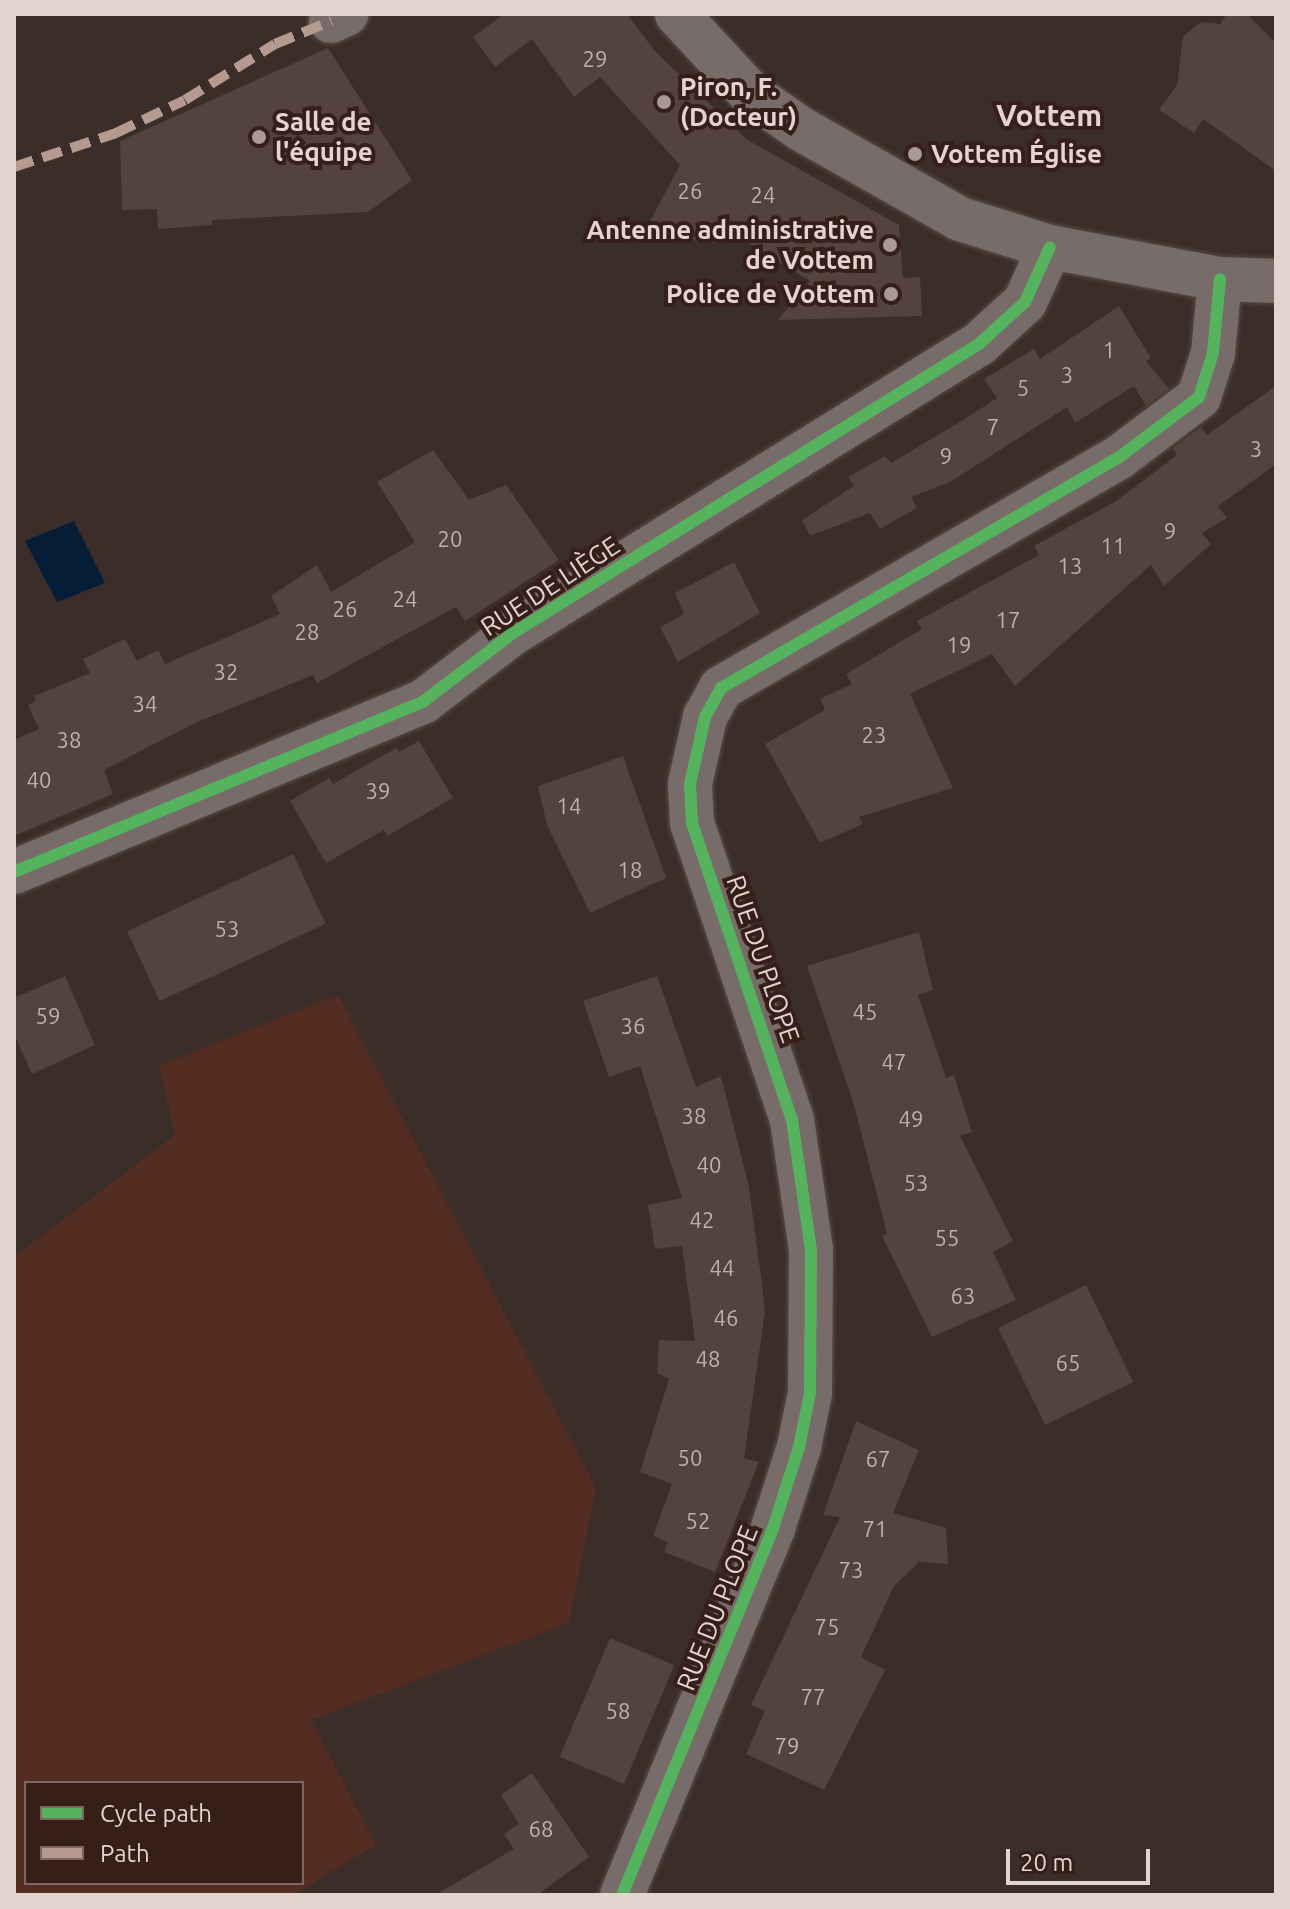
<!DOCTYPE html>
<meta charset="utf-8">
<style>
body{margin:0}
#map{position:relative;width:1290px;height:1909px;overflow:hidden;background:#3b2d29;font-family:Ubuntu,sans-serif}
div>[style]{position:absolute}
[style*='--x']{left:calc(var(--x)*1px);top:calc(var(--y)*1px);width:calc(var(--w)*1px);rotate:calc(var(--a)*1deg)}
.green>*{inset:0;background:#542d22}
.water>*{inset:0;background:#051d36}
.building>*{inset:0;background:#53423d;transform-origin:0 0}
.roads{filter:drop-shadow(0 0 2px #584c47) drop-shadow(0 0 2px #584c47)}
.minor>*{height:44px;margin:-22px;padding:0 22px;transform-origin:22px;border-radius:22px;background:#776c69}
.quiet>*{height:10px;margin-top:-5px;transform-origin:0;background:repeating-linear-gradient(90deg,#b69a8f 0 20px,transparent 0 30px)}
.cycleway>*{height:12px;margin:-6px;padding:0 6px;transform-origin:6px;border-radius:6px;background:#56b35d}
.dots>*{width:22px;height:22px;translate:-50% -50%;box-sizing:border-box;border:4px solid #371f19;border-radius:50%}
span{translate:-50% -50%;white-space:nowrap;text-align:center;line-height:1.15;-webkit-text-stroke:8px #371f19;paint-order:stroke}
.number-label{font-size:22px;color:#c0afaa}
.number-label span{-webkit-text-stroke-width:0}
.poi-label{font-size:26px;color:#e4d3ce;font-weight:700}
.left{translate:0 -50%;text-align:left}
.right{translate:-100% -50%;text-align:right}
.street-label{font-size:26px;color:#e4d3ce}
.quarter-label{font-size:30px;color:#e4d3ce;font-weight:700}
.frame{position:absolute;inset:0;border:16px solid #e4d3ce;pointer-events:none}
.legend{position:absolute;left:24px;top:1781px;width:280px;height:104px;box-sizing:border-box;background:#371f19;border:2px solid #7c6761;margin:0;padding:10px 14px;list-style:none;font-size:24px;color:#e4d3ce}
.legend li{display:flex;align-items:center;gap:16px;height:40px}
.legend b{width:40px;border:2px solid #7c6761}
.scale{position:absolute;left:1006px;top:1849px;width:144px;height:36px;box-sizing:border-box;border:4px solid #e4d3ce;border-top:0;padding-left:10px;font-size:24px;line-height:28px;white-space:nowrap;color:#e4d3ce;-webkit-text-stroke:6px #371f19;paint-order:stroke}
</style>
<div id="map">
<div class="green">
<div style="clip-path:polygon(evenodd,338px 995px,596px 1488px,569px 1623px,311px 1720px,376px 1845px,293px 1895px,14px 1895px,14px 1257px,175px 1135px,159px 1065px,338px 995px,26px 1783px,302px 1783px,302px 1883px,26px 1883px,26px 1783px)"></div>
</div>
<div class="water">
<div style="clip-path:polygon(74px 521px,105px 583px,57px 602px,25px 541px)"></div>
</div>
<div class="building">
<div style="clip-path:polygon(504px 14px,627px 14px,654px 50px,746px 139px,899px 225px,903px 278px,920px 277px,922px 316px,778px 320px,810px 281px,725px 229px,719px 243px,685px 240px,647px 227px,680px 165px,600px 77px,574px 97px,532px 39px,495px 67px,473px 37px)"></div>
<div style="clip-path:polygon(1227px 14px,1247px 14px,1276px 43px,1276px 171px,1203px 119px,1194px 133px,1159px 110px,1177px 85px,1183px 36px,1201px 22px,1220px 24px)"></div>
<div style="clip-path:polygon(328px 48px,412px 180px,368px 212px,212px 220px,212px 225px,158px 229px,157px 209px,122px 210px,120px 141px)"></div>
<div style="clip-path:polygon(1119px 306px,1151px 358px,1146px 361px,1169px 389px,1146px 406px,1134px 386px,1075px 423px,1067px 407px,950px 482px,911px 497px,917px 508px,880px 529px,870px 513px,810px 536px,802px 520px,854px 486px,848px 477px,885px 456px,891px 463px,963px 420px,997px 398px,984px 379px,1034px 349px,1040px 359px)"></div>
<div style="clip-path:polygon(1276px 386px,1276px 464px,1218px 506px,1227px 518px,1202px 533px,1211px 544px,1164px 586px,1151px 565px,1015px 686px,992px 654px,910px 694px,953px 788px,859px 817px,863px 824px,820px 843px,765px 744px,825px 710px,820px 699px,852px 684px,846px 674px,922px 629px,917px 621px,1039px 555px,1034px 546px,1116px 501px,1177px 455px,1173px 448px,1201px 427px,1207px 435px)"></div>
<div style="clip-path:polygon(433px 450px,469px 500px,506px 485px,559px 560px,465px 621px,456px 607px,317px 683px,313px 675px,195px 723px,104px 770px,113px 794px,14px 836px,14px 740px,39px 729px,28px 705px,36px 701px,34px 696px,90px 673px,83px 659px,125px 639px,137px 661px,158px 650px,165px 664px,280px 614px,271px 596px,317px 565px,331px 592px,415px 542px,377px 482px)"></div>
<div style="clip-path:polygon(734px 562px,760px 613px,678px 662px,660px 627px,684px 614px,675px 593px)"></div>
<div style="clip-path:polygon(419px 741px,453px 798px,387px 836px,384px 830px,326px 863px,290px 801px,329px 778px,333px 784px,396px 748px,399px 752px)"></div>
<div style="clip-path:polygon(623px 756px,666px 878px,590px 913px,547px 825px,538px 786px)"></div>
<div style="left:293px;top:854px;width:77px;height:183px;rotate:65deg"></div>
<div style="clip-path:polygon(919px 932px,933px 990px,918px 995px,946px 1078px,954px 1075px,972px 1132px,960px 1136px,1013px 1241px,993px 1252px,1016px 1300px,932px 1337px,882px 1236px,887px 1234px,854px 1105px,807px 966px)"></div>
<div style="clip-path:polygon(65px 976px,95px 1045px,32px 1074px,14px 1034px,14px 998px)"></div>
<div style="clip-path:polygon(657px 976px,696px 1087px,721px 1076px,749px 1187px,762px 1285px,765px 1312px,744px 1458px,759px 1462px,715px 1572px,664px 1552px,668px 1542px,653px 1536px,672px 1484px,640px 1472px,669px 1379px,657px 1373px,659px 1340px,695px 1341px,682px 1246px,655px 1249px,648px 1205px,682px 1198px,640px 1066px,609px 1077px,583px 1001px)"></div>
<div style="left:1086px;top:1285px;width:108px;height:98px;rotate:64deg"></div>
<div style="clip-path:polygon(856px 1421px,919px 1450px,893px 1513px,946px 1528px,948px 1564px,919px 1562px,894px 1586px,861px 1657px,885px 1670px,824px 1790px,746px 1754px,765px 1711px,751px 1705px,840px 1517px,823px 1515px)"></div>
<div style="left:610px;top:1638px;width:70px;height:129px;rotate:23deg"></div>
<div style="clip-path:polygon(532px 1773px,589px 1857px,537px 1895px,435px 1895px,514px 1849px,504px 1834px,519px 1824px,501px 1795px)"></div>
</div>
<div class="roads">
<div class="minor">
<div style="--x:677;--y:14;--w:109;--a:47.2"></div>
<div style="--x:751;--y:94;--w:61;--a:35"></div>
<div style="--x:801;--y:129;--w:183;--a:29.5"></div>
<div style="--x:960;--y:219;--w:94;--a:17.3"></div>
<div style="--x:1050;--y:247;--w:173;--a:10.7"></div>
<div style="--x:1220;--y:279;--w:56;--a:2"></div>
<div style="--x:331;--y:21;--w:17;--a:-25"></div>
<div style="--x:14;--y:872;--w:444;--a:-22.6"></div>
<div style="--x:424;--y:701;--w:112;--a:-37.4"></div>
<div style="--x:513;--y:633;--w:548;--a:-31.81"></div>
<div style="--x:979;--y:344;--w:62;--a:-42.4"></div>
<div style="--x:1025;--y:302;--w:60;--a:-65.6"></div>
<div style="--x:622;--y:1895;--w:397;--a:-67.6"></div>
<div style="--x:773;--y:1528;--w:85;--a:-72.2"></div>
<div style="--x:799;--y:1447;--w:55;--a:-78.5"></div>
<div style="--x:810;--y:1393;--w:143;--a:-89.6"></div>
<div style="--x:811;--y:1250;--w:131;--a:-98.3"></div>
<div style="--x:792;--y:1120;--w:313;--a:-108.6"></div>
<div style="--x:692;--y:823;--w:39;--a:-93"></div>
<div style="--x:690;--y:784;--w:69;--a:-77.4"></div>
<div style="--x:705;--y:717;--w:33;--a:-61"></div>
<div style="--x:721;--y:688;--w:459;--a:-30.1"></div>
<div style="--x:1118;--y:458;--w:101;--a:-37"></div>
<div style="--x:1199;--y:397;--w:46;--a:-72.3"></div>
<div style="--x:1213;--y:353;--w:74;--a:-84.6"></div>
</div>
</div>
<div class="quiet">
<div style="--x:14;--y:167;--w:108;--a:-18.4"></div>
<div style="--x:116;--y:133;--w:76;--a:-25.6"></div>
<div style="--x:185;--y:100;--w:106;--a:-31.9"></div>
<div style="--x:275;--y:44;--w:61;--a:-22.3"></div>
</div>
<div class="cycleway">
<div style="--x:14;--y:872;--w:444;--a:-22.6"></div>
<div style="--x:424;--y:701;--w:112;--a:-37.4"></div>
<div style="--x:513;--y:633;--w:548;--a:-31.81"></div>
<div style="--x:979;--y:344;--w:62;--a:-42.4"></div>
<div style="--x:1025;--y:302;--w:60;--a:-65.6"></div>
<div style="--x:622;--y:1895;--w:397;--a:-67.6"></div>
<div style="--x:773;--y:1528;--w:85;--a:-72.2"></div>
<div style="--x:799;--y:1447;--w:55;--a:-78.5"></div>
<div style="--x:810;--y:1393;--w:143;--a:-89.6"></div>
<div style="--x:811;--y:1250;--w:131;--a:-98.3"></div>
<div style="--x:792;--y:1120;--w:313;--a:-108.6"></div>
<div style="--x:692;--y:823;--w:39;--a:-93"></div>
<div style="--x:690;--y:784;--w:69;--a:-77.4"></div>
<div style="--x:705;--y:717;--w:33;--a:-61"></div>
<div style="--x:721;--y:688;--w:459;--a:-30.1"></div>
<div style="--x:1118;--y:458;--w:101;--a:-37"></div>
<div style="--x:1199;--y:397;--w:46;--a:-72.3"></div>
<div style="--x:1213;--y:353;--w:74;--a:-84.6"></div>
</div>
<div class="dots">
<div style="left:664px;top:102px;background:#a99994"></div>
<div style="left:259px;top:137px;background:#a99994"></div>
<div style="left:915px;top:154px;background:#a99994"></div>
<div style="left:890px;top:245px;background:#a99994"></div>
<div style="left:891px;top:294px;background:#a99994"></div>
</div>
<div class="number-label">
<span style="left:595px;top:59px">29</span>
<span style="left:690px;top:191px">26</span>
<span style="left:763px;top:195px">24</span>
<span style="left:1109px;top:350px">1</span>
<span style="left:1067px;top:375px">3</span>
<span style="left:1023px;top:388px">5</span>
<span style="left:993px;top:427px">7</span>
<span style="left:1256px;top:449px">3</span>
<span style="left:946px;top:456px">9</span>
<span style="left:1170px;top:531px">9</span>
<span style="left:450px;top:539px">20</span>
<span style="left:1113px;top:546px">11</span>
<span style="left:1070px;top:566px">13</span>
<span style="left:405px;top:599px">24</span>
<span style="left:345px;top:609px">26</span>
<span style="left:1008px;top:620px">17</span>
<span style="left:307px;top:632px">28</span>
<span style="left:959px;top:645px">19</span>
<span style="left:226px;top:672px">32</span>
<span style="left:145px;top:704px">34</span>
<span style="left:874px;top:735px">23</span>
<span style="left:69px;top:740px">38</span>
<span style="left:39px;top:780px">40</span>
<span style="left:378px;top:791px">39</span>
<span style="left:569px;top:806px">14</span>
<span style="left:630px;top:870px">18</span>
<span style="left:227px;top:929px">53</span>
<span style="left:865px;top:1012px">45</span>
<span style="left:48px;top:1016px">59</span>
<span style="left:633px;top:1026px">36</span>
<span style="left:894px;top:1062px">47</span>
<span style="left:694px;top:1116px">38</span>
<span style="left:911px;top:1119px">49</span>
<span style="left:709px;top:1165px">40</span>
<span style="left:916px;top:1183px">53</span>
<span style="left:702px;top:1220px">42</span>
<span style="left:947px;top:1238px">55</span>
<span style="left:722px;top:1268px">44</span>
<span style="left:963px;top:1296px">63</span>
<span style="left:726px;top:1318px">46</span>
<span style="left:708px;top:1359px">48</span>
<span style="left:1068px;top:1363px">65</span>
<span style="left:690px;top:1458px">50</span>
<span style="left:878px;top:1459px">67</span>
<span style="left:698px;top:1521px">52</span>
<span style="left:875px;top:1529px">71</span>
<span style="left:851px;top:1570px">73</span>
<span style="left:827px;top:1627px">75</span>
<span style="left:813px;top:1697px">77</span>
<span style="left:618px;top:1711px">58</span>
<span style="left:787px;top:1746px">79</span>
<span style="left:541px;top:1829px">68</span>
</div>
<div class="poi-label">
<span class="left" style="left:680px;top:102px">Piron, F.<br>(Docteur)</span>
<span class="left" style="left:275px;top:137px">Salle de<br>l'équipe</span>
<span class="left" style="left:931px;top:154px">Vottem Église</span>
<span class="right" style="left:874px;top:245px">Antenne administrative<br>de Vottem</span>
<span class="right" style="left:875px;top:294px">Police de Vottem</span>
</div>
<div class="street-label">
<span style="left:550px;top:586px;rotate:-33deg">RUE DE LIÈGE</span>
<span style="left:763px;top:959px;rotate:71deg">RUE DU PLOPE</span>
<span style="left:717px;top:1608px;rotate:-68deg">RUE DU PLOPE</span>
</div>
<div class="quarter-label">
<span style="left:1049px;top:115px">Vottem</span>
</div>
<div class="frame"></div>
<ul class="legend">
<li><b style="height:10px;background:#56b35d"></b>Cycle path</li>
<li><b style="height:10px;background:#b69a8f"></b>Path</li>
</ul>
<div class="scale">20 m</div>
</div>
